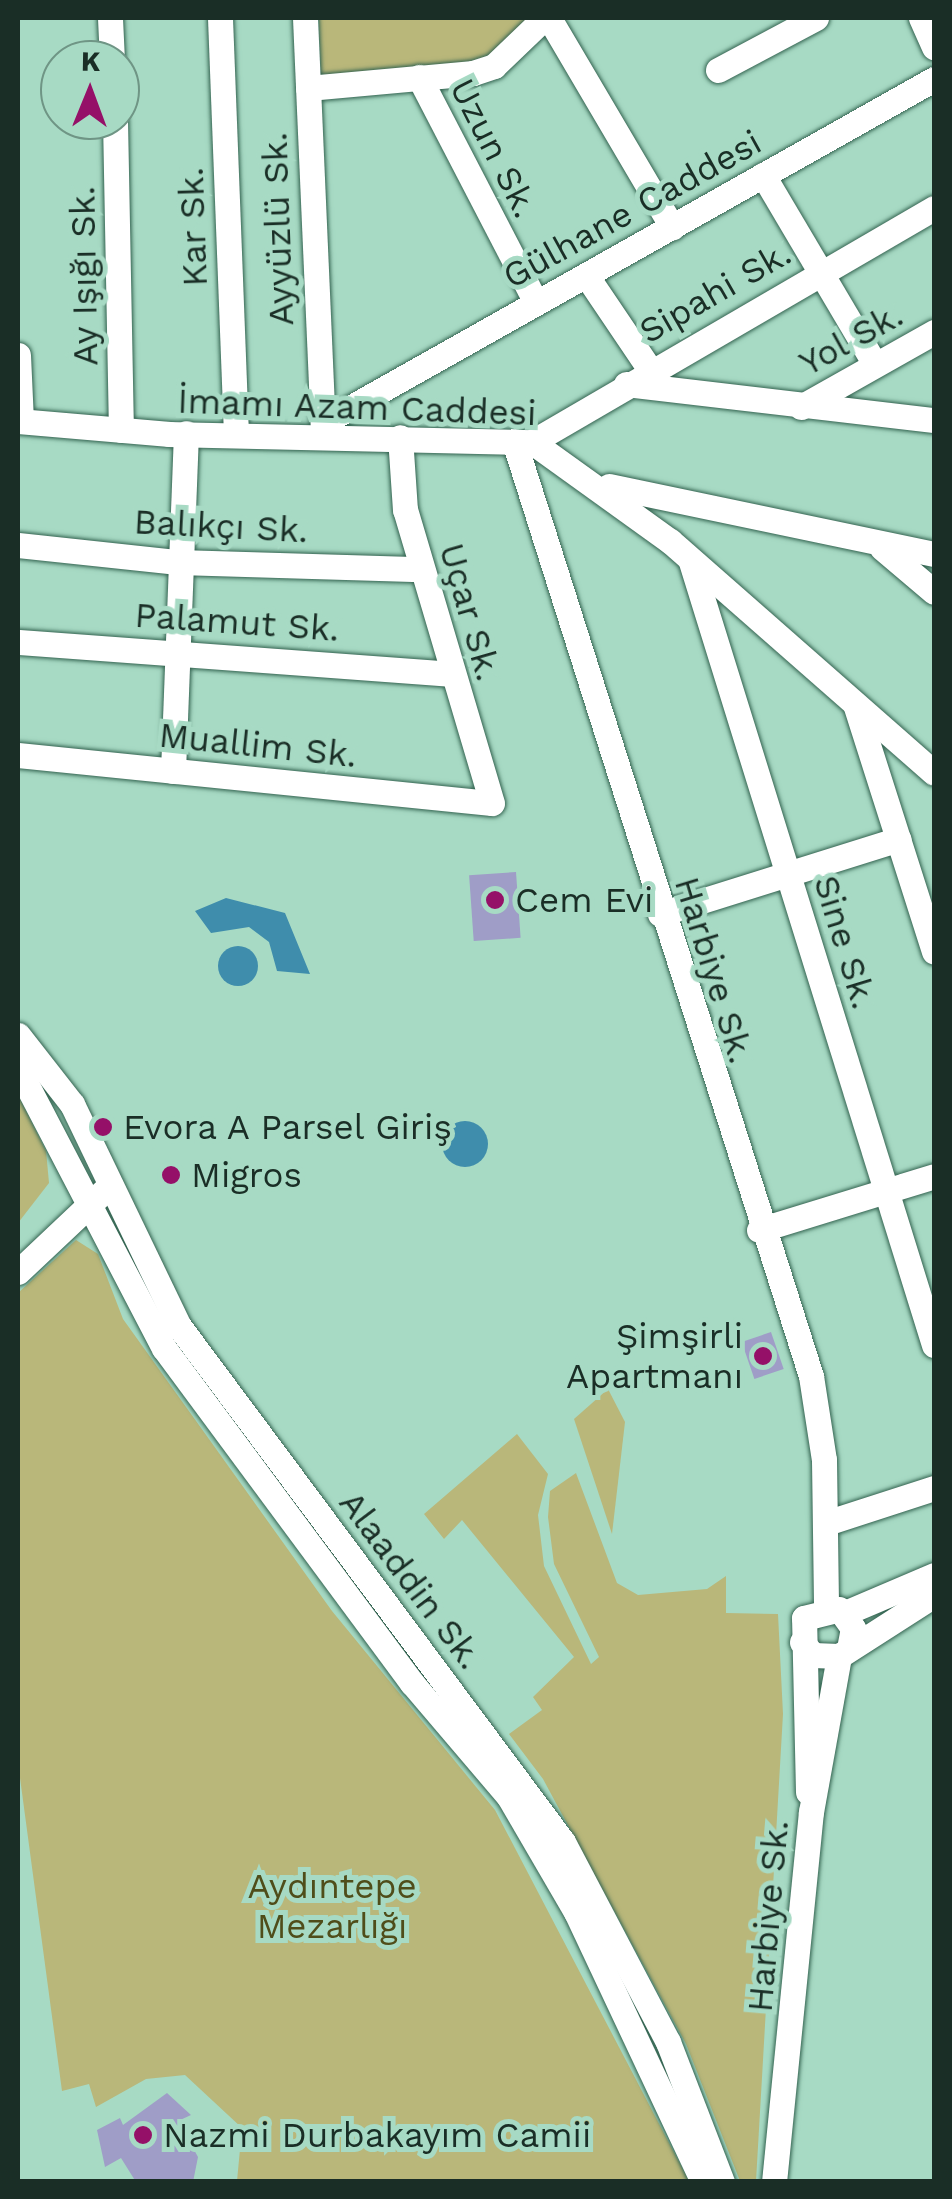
<!DOCTYPE html>
<meta charset="utf-8">
<style>
body{margin:0}
#map{position:relative;width:952px;height:2199px;overflow:hidden;background:#a7dac4;font-family:"Work Sans",sans-serif}
div>[style]{position:absolute}
[style*='--x']{left:calc(var(--x)*1px);top:calc(var(--y)*1px);width:calc(var(--w)*1px);rotate:calc(var(--a)*1deg)}
.green>*{inset:0;background:#b9b77a}
.water>*{inset:0;background:#3f8dac}
.round{border-radius:50%}
.building>*{inset:0;background:#9f9dc7;transform-origin:0 0}
.roads{filter:drop-shadow(0 0 2px #336350) drop-shadow(0 0 2px #336350)}
.minor>*{height:25px;margin:-12.5px;padding:0 12.5px;transform-origin:12.5px;border-radius:12.5px;background:#fff}
.dots>*{width:28px;height:28px;translate:-50% -50%;box-sizing:border-box;border:5px solid #a7dac4;border-radius:50%}
span{translate:-50% -50%;white-space:nowrap;text-align:center;line-height:1.15;-webkit-text-stroke:10px #a7dac4;paint-order:stroke}
.street-label{font-size:35px;color:#1a2e26}
.poi-label{font-size:35px;color:#1a2e26}
.left{translate:0 -50%;text-align:left}
.right{translate:-100% -50%;text-align:right}
.park-label{font-size:35px;color:#4f4d1a}
.frame{position:absolute;inset:0;border:20px solid #1a2e26;pointer-events:none}
.north{position:absolute;left:40px;top:40px;width:100px;height:100px;box-sizing:border-box;background:#a7dac4;border:2px solid #6f9585;border-radius:50%;rotate:1deg;font-size:28px;font-weight:700;line-height:40px;text-align:center;color:#1a2e26}
.north::after{content:'';display:block;margin:auto;width:35px;height:45px;background:#951068;clip-path:polygon(50% 0,100% 100%,50% 72%,0 100%)}
</style>
<div id="map">
<div class="green">
<div style="clip-path:polygon(319px 18px,537px 18px,490px 63px,321px 80px)"></div>
<div style="clip-path:polygon(18px 1095px,46px 1151px,49px 1183px,18px 1223px)"></div>
<div style="clip-path:polygon(76px 1240px,98px 1254px,123px 1319px,332px 1611px,495px 1810px,689px 2181px,237px 2181px,242px 2128px,185px 2075px,146px 2079px,96px 2107px,89px 2084px,62px 2091px,18px 1763px,18px 1293px)"></div>
<div style="clip-path:polygon(608px 1389px,625px 1422px,612px 1534px,574px 1419px)"></div>
<div style="clip-path:polygon(517px 1434px,548px 1474px,538px 1515px,544px 1566px,591px 1664px,599px 1657px,554px 1564px,548px 1517px,550px 1491px,576px 1473px,617px 1583px,638px 1595px,707px 1589px,726px 1576px,726px 1613px,778px 1614px,783px 1714px,756px 2181px,740px 2181px,686px 2044px,543px 1779px,509px 1734px,542px 1710px,533px 1697px,574px 1657px,462px 1520px,444px 1539px,424px 1514px)"></div>
</div>
<div class="water">
<div style="clip-path:polygon(226px 898px,285px 913px,310px 974px,277px 971px,269px 942px,249px 927px,211px 933px,195px 911px)"></div>
<div class="round" style="left:218px;top:946px;width:40px;height:40px"></div>
<div class="round" style="left:442px;top:1121px;width:46px;height:46px"></div>
</div>
<div class="building">
<div style="left:516px;top:872px;width:66px;height:47px;rotate:86deg"></div>
<div style="left:771px;top:1332px;width:39px;height:31px;rotate:71deg"></div>
<div style="clip-path:polygon(167px 2093px,191px 2115px,178px 2121px,198px 2157px,193px 2182px,136px 2182px,121px 2158px,105px 2167px,97px 2130px,120px 2118px,123px 2125px)"></div>
</div>
<div class="roads">
<div class="minor">
<div style="--x:110;--y:18;--w:42;--a:87.3"></div>
<div style="--x:220;--y:18;--w:416;--a:87.8"></div>
<div style="--x:305;--y:18;--w:419;--a:87.5"></div>
<div style="--x:549;--y:18;--w:243;--a:59.5"></div>
<div style="--x:921;--y:18;--w:32;--a:66"></div>
<div style="--x:718;--y:70;--w:111;--a:-28"></div>
<div style="--x:419;--y:77;--w:254;--a:62.6"></div>
<div style="--x:308;--y:88;--w:166;--a:-5.2"></div>
<div style="--x:473;--y:73;--w:22;--a:-18"></div>
<div style="--x:494;--y:66;--w:69;--a:-43.8"></div>
<div style="--x:115;--y:120;--w:310;--a:88.9"></div>
<div style="--x:763;--y:175;--w:218;--a:59.4"></div>
<div style="--x:586;--y:275;--w:115;--a:56"></div>
<div style="--x:18;--y:355;--w:66;--a:87.4"></div>
<div style="--x:626;--y:384;--w:310;--a:6.7"></div>
<div style="--x:801;--y:407;--w:153;--a:-29.4"></div>
<div style="--x:18;--y:421;--w:152;--a:4.9"></div>
<div style="--x:169;--y:434;--w:363;--a:1.3"></div>
<div style="--x:532;--y:442;--w:170;--a:35.7"></div>
<div style="--x:670;--y:541;--w:351;--a:41.3"></div>
<div style="--x:323;--y:423;--w:701;--a:-29.38"></div>
<div style="--x:514;--y:441;--w:981;--a:72.38"></div>
<div style="--x:811;--y:1376;--w:85;--a:81.2"></div>
<div style="--x:824;--y:1460;--w:146;--a:89.2"></div>
<div style="--x:532;--y:442;--w:465;--a:-30.2"></div>
<div style="--x:609;--y:486;--w:332;--a:11.8"></div>
<div style="--x:18;--y:545;--w:161;--a:6.1"></div>
<div style="--x:178;--y:562;--w:243;--a:1.7"></div>
<div style="--x:882;--y:548;--w:68;--a:40.2"></div>
<div style="--x:691;--y:562;--w:820;--a:72.76"></div>
<div style="--x:18;--y:642;--w:434;--a:4.2"></div>
<div style="--x:855;--y:704;--w:260;--a:72.3"></div>
<div style="--x:18;--y:755;--w:476;--a:5.8"></div>
<div style="--x:492;--y:803;--w:306;--a:-106.5"></div>
<div style="--x:405;--y:510;--w:73;--a:-93.9"></div>
<div style="--x:173;--y:771;--w:338;--a:-87.8"></div>
<div style="--x:660;--y:914;--w:250;--a:-17.4"></div>
<div style="--x:18;--y:1035;--w:88;--a:52"></div>
<div style="--x:72;--y:1104;--w:246;--a:64.3"></div>
<div style="--x:179;--y:1326;--w:643;--a:53.34"></div>
<div style="--x:563;--y:1842;--w:226;--a:62.3"></div>
<div style="--x:668;--y:2042;--w:150;--a:68.9"></div>
<div style="--x:18;--y:1068;--w:316;--a:62.5"></div>
<div style="--x:164;--y:1348;--w:417;--a:53.5"></div>
<div style="--x:412;--y:1683;--w:150;--a:49.6"></div>
<div style="--x:509;--y:1797;--w:133;--a:59.8"></div>
<div style="--x:576;--y:1912;--w:298;--a:64.8"></div>
<div style="--x:759;--y:1230;--w:183;--a:-17.1"></div>
<div style="--x:18;--y:1272;--w:120;--a:-43.3"></div>
<div style="--x:826;--y:1523;--w:114;--a:-18"></div>
<div style="--x:845;--y:1613;--w:97;--a:-23.1"></div>
<div style="--x:802;--y:1642;--w:17;--a:50"></div>
<div style="--x:813;--y:1655;--w:26;--a:2"></div>
<div style="--x:839;--y:1656;--w:113;--a:-32.7"></div>
<div style="--x:808;--y:1792;--w:174;--a:-91.3"></div>
<div style="--x:804;--y:1618;--w:36;--a:-14"></div>
<div style="--x:839;--y:1609;--w:24;--a:54"></div>
<div style="--x:853;--y:1628;--w:16;--a:101"></div>
<div style="--x:774;--y:2182;--w:372;--a:-84.3"></div>
<div style="--x:811;--y:1812;--w:158;--a:-79.8"></div>
</div>
</div>
<div class="dots">
<div style="left:495px;top:900px;background:#951068"></div>
<div style="left:103px;top:1127px;background:#951068"></div>
<div style="left:171px;top:1175px;background:#951068"></div>
<div style="left:763px;top:1356px;background:#951068"></div>
<div style="left:143px;top:2135px;background:#951068"></div>
</div>
<div class="street-label">
<span style="left:494px;top:148px;rotate:63deg">Uzun Sk.</span>
<span style="left:632px;top:209px;rotate:-29deg">Gülhane Caddesi</span>
<span style="left:193px;top:227px;rotate:-92deg">Kar Sk.</span>
<span style="left:278px;top:229px;rotate:-92deg">Ayyüzlü Sk.</span>
<span style="left:84px;top:276px;rotate:-91deg">Ay Işığı Sk.</span>
<span style="left:715px;top:292px;rotate:-30deg">Sipahi Sk.</span>
<span style="left:851px;top:339px;rotate:-29deg">Yol Sk.</span>
<span style="left:357px;top:407px;rotate:2deg">İmamı Azam Caddesi</span>
<span style="left:221px;top:526px;rotate:3deg">Balıkçı Sk.</span>
<span style="left:470px;top:612px;rotate:74deg">Uçar Sk.</span>
<span style="left:237px;top:622px;rotate:4deg">Palamut Sk.</span>
<span style="left:258px;top:745px;rotate:6deg">Muallim Sk.</span>
<span style="left:845px;top:942px;rotate:73deg">Sine Sk.</span>
<span style="left:714px;top:970px;rotate:73deg">Harbiye Sk.</span>
<span style="left:411px;top:1580px;rotate:53deg">Alaaddin Sk.</span>
<span style="left:768px;top:1916px;rotate:-85deg">Harbiye Sk.</span>
</div>
<div class="poi-label">
<span class="left" style="left:515px;top:900px">Cem Evi</span>
<span class="left" style="left:123px;top:1127px">Evora A Parsel Giriş</span>
<span class="left" style="left:191px;top:1175px">Migros</span>
<span class="right" style="left:743px;top:1356px">Şimşirli<br>Apartmanı</span>
<span class="left" style="left:163px;top:2135px">Nazmi Durbakayım Camii</span>
</div>
<div class="park-label">
<span style="left:332px;top:1906px">Aydıntepe<br>Mezarlığı</span>
</div>
<div class="frame"></div>
<div class="north">K</div>
</div>
